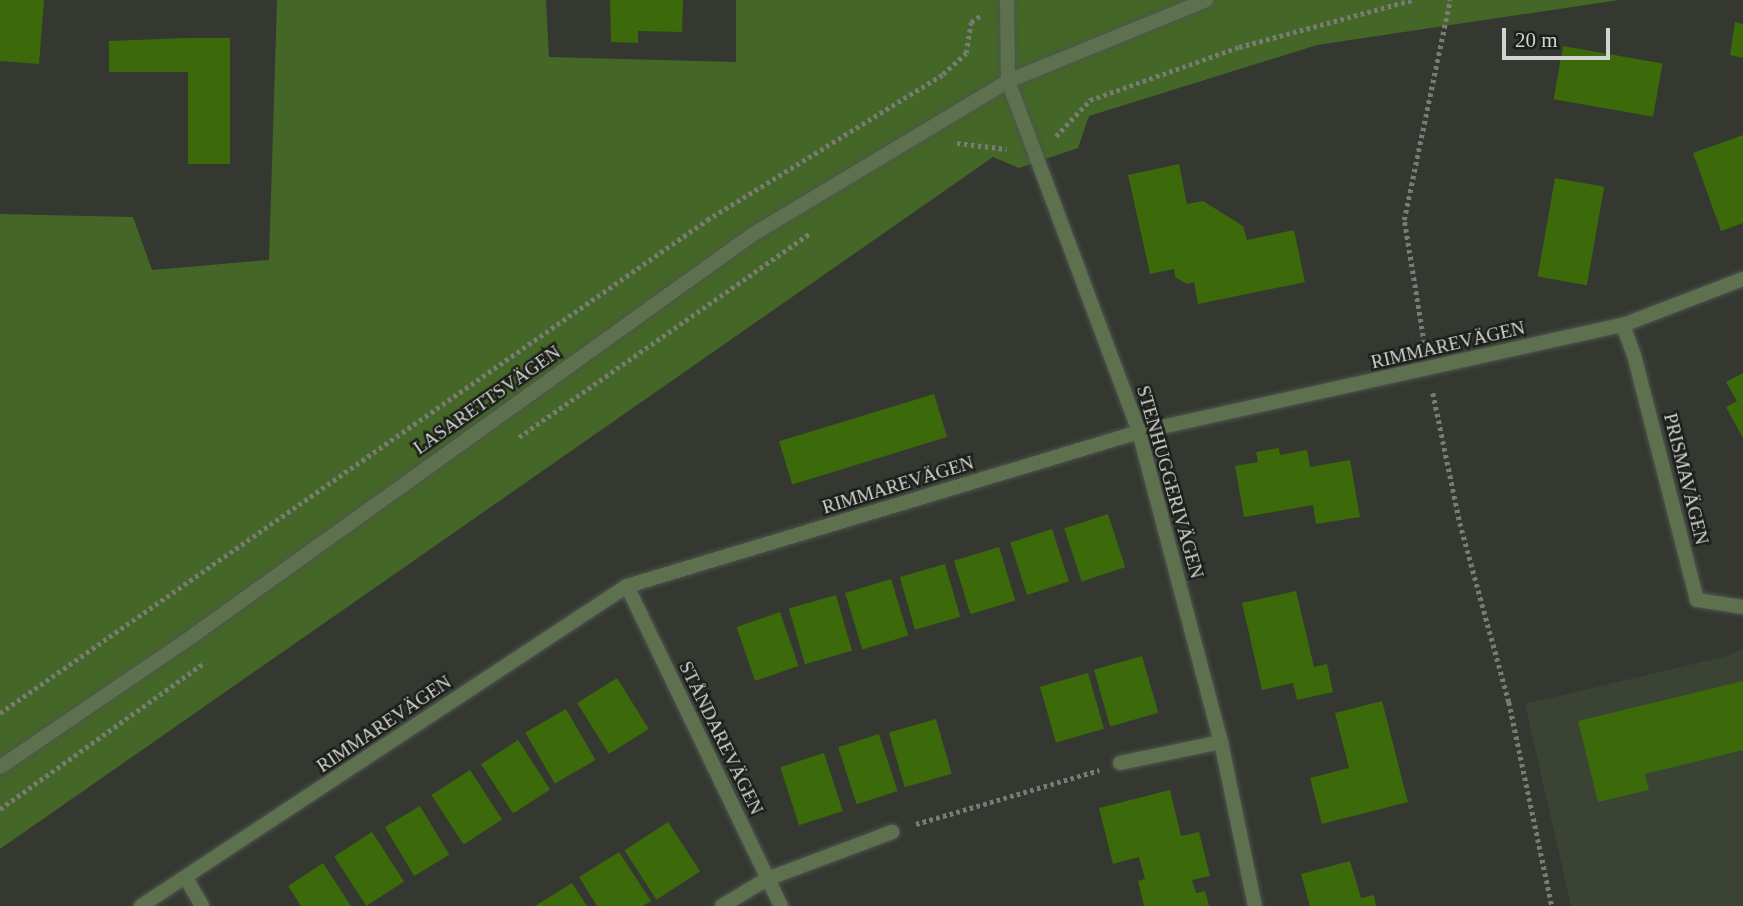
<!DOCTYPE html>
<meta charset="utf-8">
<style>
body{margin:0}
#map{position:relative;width:1743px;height:906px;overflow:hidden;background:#343831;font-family:Georgia,serif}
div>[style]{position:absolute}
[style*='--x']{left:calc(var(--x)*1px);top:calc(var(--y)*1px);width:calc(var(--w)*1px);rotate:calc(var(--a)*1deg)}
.built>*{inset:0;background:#3b4335}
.green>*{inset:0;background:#446627}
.building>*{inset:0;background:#3c690a;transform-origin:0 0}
.path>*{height:4.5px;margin-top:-2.25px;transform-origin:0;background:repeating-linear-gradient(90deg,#787b76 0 3.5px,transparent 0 7px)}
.roads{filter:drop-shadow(0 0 2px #50544e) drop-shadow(0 0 2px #50544e)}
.service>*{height:14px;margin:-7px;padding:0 7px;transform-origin:7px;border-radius:7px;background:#5d714f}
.minor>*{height:14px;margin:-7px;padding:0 7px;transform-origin:7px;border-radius:7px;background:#5d714f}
.tertiary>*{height:14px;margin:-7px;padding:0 7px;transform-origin:7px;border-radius:7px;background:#5d714f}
span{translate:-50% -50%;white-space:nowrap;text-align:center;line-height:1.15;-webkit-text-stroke:5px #1d1f1b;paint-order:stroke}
.street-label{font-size:19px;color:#d1d4d0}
.scale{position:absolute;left:1502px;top:28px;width:108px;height:32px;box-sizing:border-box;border:4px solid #d1d4d0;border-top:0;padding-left:9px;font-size:21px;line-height:24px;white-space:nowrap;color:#d1d4d0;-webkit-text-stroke:5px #1d1f1b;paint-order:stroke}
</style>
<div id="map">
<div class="built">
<div style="clip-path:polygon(1743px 648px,1743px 906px,1571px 906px,1525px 704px,1727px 656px)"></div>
</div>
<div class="green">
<div style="clip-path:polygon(277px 0,546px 0,549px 57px,736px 62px,736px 0,1619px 0,1317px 45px,1089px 116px,1078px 148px,1019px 168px,993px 157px,0 849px,0 214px,133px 217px,152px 270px,269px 260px)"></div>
</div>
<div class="building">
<div style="clip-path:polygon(0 0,44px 0,39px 64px,0 61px)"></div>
<div style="clip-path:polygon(610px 0,683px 0,682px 32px,638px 31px,638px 43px,611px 42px)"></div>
<div style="clip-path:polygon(1735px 22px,1743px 24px,1743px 58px,1730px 55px)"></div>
<div style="clip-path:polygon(186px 38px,230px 38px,230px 164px,188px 164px,188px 72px,109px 72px,109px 41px)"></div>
<div style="left:1563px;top:46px;width:101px;height:54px;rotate:10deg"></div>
<div style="clip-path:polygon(1743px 135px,1743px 223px,1721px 231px,1693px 153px)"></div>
<div style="clip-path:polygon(1179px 164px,1187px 204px,1203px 201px,1243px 226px,1247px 240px,1294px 230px,1305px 282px,1198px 304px,1194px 282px,1187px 284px,1175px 277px,1174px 269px,1150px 274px,1128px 175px)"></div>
<div style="left:1555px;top:178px;width:50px;height:100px;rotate:10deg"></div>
<div style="clip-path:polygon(1743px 373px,1743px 438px,1726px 407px,1737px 401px,1726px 382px)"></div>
<div style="left:934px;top:394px;width:45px;height:162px;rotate:73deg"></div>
<div style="clip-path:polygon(1279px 448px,1280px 455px,1307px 450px,1310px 467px,1350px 460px,1360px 517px,1316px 524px,1313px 505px,1244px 517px,1235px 466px,1258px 462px,1256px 452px)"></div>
<div style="left:1108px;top:514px;width:56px;height:46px;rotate:72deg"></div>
<div style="left:1052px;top:529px;width:55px;height:44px;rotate:72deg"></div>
<div style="left:999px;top:547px;width:56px;height:47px;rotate:73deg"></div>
<div style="left:945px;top:564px;width:55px;height:47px;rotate:74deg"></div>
<div style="left:891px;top:579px;width:59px;height:48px;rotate:73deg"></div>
<div style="clip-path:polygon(1296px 591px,1314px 667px,1327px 664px,1333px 692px,1297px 700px,1293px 683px,1262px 690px,1242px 603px)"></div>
<div style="left:836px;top:595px;width:58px;height:49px;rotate:74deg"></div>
<div style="left:780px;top:612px;width:57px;height:46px;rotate:71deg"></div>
<div style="left:1142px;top:656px;width:59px;height:50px;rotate:74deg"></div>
<div style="left:1088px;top:673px;width:58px;height:50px;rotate:74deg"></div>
<div style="left:617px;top:678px;width:60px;height:47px;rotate:58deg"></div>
<div style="clip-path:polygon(1743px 681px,1743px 750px,1645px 774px,1649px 790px,1598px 802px,1578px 721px)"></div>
<div style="clip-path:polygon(1382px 701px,1408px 802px,1322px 824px,1310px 778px,1349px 768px,1335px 713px)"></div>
<div style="left:566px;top:709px;width:59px;height:47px;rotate:60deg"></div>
<div style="left:936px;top:719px;width:57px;height:49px;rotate:74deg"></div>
<div style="left:879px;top:734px;width:60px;height:43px;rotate:72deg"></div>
<div style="left:518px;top:740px;width:59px;height:44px;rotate:57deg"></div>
<div style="left:824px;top:753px;width:61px;height:46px;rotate:72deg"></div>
<div style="left:470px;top:770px;width:59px;height:46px;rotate:57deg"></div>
<div style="clip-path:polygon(1170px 790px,1181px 836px,1199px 832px,1210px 876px,1192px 880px,1196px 893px,1205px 891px,1209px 906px,1144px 906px,1138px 881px,1145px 879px,1139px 857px,1113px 864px,1099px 808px)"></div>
<div style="left:420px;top:806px;width:57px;height:41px;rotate:59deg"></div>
<div style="left:668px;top:822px;width:59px;height:52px;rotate:57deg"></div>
<div style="left:372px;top:832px;width:59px;height:45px;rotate:57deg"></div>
<div style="clip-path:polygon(619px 852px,651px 901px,643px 906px,597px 906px,579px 877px)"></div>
<div style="clip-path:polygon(1350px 861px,1361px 898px,1374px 895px,1376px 906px,1310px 906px,1301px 874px)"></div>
<div style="clip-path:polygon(323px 863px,351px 906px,301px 906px,288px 886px)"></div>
<div style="clip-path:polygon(572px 883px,587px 906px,535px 906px)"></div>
</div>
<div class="path">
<div style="--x:1056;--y:136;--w:50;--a:-46.6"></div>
<div style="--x:1090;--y:100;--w:158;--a:-19.6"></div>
<div style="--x:1239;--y:47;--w:179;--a:-15.2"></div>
<div style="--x:957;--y:143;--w:50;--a:6.8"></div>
<div style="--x:1424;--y:343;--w:125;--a:-99.2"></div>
<div style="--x:1404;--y:220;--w:225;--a:-78.2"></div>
<div style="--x:1433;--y:393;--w:133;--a:78.3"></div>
<div style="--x:1460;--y:523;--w:186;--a:74.7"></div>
<div style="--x:1509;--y:702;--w:208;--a:78.1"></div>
<div style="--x:519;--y:437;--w:355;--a:-35"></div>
<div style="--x:0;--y:713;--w:862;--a:-34.89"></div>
<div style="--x:707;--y:220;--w:278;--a:-31.7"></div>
<div style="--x:943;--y:74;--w:31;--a:-42"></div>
<div style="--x:966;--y:53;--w:31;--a:-81"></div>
<div style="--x:971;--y:22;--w:14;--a:-34"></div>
<div style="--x:0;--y:809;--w:252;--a:-35.6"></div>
<div style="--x:916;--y:824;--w:191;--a:-16.4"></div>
</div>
<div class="roads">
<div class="service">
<div style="--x:1120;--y:763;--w:103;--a:-11.7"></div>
<div style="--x:722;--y:906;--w:52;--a:-31"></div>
<div style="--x:767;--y:879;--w:134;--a:-20.6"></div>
</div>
<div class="minor">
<div style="--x:1007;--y:0;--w:81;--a:89.3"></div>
<div style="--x:1008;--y:81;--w:375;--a:69.5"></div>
<div style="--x:1139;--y:432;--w:321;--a:75.2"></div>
<div style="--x:1221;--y:742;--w:167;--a:78.3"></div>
<div style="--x:1623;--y:325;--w:32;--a:70"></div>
<div style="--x:1634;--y:355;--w:253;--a:75.6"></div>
<div style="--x:1697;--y:600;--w:47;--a:8.7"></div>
<div style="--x:627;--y:586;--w:355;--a:64.3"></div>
<div style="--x:186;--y:878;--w:32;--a:60"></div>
<div style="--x:141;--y:906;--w:582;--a:-33.36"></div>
<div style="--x:627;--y:586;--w:535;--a:-16.74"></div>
<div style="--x:1139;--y:432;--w:496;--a:-12.5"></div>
<div style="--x:1623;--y:325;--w:129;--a:-21"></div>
</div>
<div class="tertiary">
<div style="--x:0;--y:767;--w:235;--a:-34.2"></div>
<div style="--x:194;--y:635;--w:687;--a:-35.63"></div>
<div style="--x:752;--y:235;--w:299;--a:-31"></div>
<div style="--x:1008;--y:81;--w:214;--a:-22.2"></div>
</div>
</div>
<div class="street-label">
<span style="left:1448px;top:345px;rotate:-13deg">RIMMAREVÄGEN</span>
<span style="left:487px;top:400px;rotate:-35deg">LASARETTSVÄGEN</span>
<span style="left:1686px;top:479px;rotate:76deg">PRISMAVÄGEN</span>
<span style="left:1170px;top:482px;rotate:74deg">STENHUGGERIVÄGEN</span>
<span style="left:898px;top:485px;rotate:-17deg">RIMMAREVÄGEN</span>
<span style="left:384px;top:724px;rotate:-34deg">RIMMAREVÄGEN</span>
<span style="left:721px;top:738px;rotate:64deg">STÅNDAREVÄGEN</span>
</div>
<div class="scale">20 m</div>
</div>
